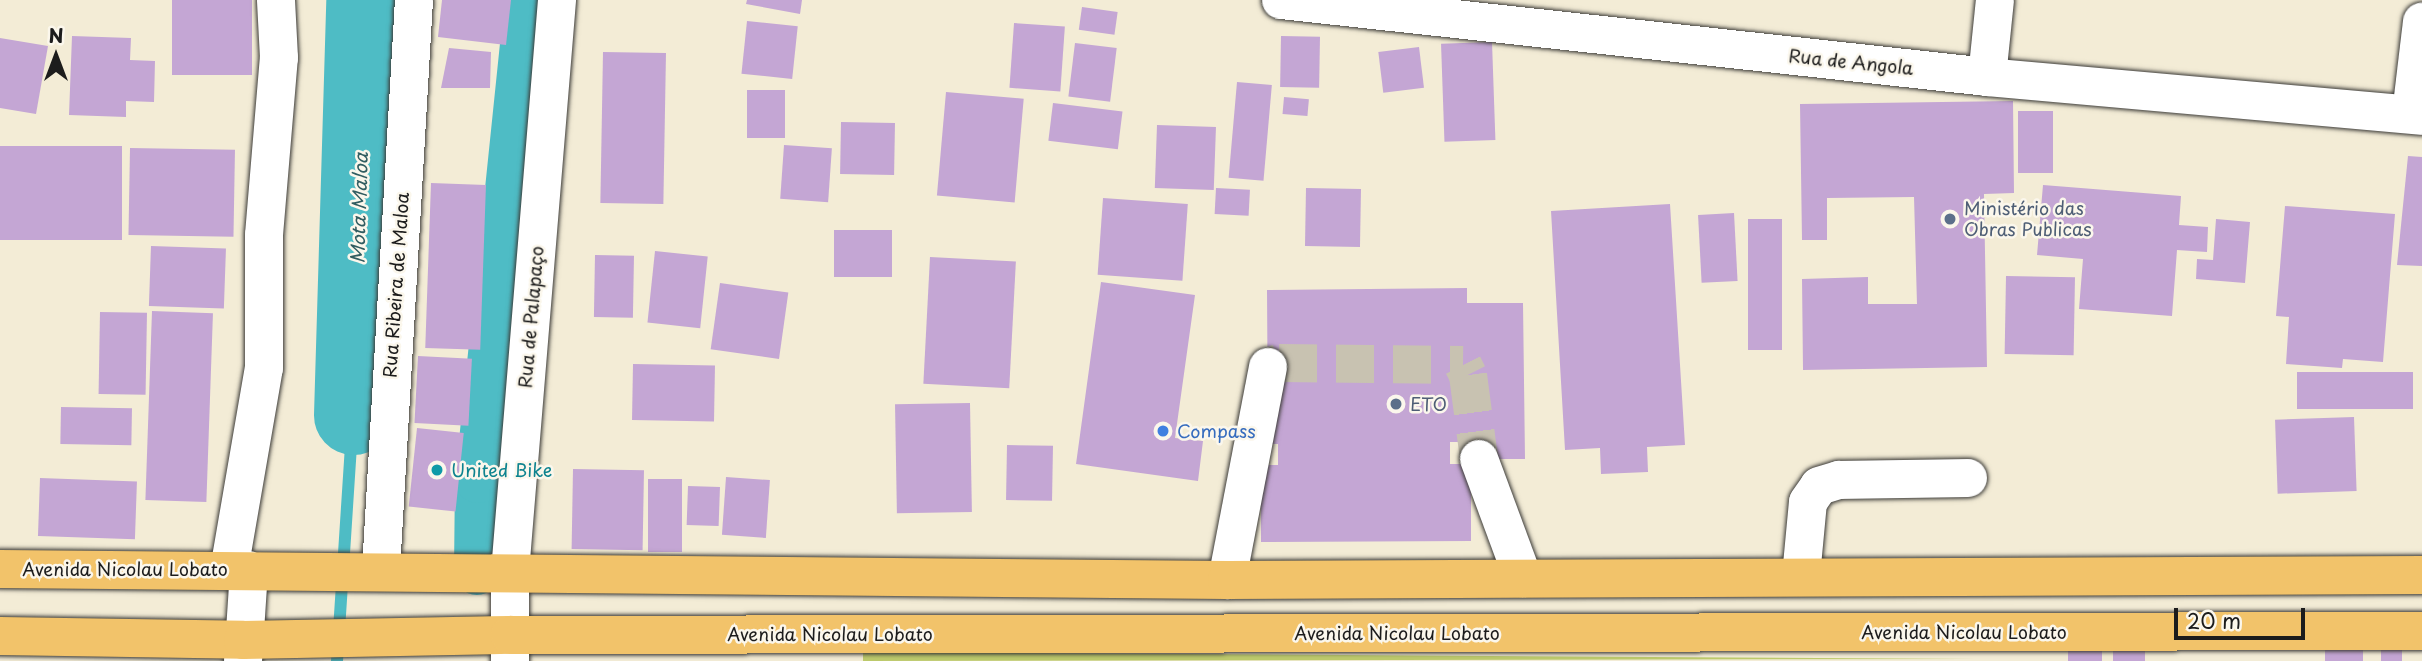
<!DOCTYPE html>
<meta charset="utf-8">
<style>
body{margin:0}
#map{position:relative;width:2422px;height:661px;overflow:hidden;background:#f3ecd6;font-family:"Playpen Sans",sans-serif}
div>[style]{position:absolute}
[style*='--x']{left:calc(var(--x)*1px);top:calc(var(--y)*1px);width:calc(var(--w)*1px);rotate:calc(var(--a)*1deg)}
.green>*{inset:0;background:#bdca6c}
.stream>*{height:12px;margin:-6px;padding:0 6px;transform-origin:6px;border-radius:6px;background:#4ebcc5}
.canal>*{height:46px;margin:-23px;padding:0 23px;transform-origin:23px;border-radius:23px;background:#4ebcc5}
.river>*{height:79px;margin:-39.5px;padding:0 39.5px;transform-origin:39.5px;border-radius:39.5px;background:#4ebcc5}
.building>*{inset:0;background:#c4a6d4;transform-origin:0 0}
.minor-tunnel>*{height:38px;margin-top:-19px;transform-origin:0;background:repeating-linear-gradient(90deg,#c8c2b1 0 38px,transparent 0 57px)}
.roads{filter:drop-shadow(0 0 2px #3c3b38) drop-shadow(0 0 2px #3c3b38)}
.minor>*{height:38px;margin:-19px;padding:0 19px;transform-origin:19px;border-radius:19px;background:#fff}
.major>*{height:38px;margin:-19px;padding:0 19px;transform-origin:19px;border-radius:19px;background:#f2c36a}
.dots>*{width:19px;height:19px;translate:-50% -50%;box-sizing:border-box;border:4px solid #fbf7ec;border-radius:50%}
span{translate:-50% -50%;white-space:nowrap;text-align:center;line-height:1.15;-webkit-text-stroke:5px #fbf7ec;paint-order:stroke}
.street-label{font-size:18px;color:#1c1c1c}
.service-label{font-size:18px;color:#4e5e75}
.left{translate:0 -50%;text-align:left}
.shop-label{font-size:18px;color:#366cbe}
.culture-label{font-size:18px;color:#0d838f}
.water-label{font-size:19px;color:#305c60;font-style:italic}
.north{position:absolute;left:21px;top:21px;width:70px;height:70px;-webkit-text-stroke:5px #fbf7ec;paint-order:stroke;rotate:0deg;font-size:19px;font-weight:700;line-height:28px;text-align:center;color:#1c1c1c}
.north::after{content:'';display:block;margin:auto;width:24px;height:32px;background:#1c1c1c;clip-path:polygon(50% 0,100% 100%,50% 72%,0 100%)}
.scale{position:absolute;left:2174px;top:608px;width:131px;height:32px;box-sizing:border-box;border:4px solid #1c1c1c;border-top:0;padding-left:9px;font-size:21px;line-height:24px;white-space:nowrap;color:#1c1c1c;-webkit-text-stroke:5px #fbf7ec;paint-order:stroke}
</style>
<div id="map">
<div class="green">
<div style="clip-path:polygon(863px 652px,1975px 659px,863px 661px)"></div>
</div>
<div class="stream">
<div style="--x:337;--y:661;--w:662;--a:-86.28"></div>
</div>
<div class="canal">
<div style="--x:477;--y:572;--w:92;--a:-89.4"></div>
<div style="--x:478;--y:480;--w:483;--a:-84.1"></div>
</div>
<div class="river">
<div style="--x:353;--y:415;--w:415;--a:-88.3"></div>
</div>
<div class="building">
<div style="left:172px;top:0;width:80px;height:75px"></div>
<div style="clip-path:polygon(442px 0,511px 0,506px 45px,438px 37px)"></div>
<div style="clip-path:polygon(747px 0,802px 0,800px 14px,746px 4px)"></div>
<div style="left:1082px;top:7px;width:36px;height:23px;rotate:8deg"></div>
<div style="left:747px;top:21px;width:51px;height:53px;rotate:6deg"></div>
<div style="left:1014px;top:23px;width:51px;height:65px;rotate:4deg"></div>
<div style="clip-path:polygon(72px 36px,131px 38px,130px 60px,155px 61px,154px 102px,126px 101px,126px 117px,69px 115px)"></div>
<div style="left:1281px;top:36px;width:39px;height:51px;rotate:1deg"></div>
<div style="clip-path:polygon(0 38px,48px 46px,36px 114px,0 108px)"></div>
<div style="left:1492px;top:42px;width:98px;height:51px;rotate:88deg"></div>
<div style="left:1075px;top:43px;width:42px;height:54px;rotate:7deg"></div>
<div style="left:1419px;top:47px;width:41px;height:41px;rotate:83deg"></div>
<div style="clip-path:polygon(449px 48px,491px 52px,490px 88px,441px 88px)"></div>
<div style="left:603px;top:52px;width:63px;height:151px;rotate:1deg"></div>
<div style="left:1237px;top:82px;width:35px;height:96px;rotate:5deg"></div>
<div style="left:785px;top:90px;width:48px;height:38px;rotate:90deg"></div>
<div style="left:946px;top:92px;width:78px;height:104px;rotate:5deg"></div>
<div style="left:1284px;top:97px;width:25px;height:17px;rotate:5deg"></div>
<div style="clip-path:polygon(2013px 101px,2014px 193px,1984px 194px,1987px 367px,1803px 370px,1802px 279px,1868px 277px,1868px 304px,1917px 304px,1914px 197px,1827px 198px,1827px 240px,1802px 240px,1800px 104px)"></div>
<div style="left:1053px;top:103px;width:70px;height:38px;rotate:7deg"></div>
<div style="left:2018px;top:111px;width:35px;height:62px"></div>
<div style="left:841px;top:122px;width:54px;height:52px;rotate:1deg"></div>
<div style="left:1157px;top:125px;width:59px;height:63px;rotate:2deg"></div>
<div style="left:784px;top:145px;width:48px;height:54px;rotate:4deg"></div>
<div style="left:0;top:146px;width:122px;height:94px"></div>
<div style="left:130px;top:148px;width:105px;height:87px;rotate:1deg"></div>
<div style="clip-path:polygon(2408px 156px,2422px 157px,2422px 266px,2397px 265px)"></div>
<div style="left:431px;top:183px;width:55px;height:165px;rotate:2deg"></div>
<div style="clip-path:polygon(2043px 185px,2181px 196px,2179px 225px,2208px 227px,2207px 252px,2177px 250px,2172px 316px,2079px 309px,2083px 259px,2037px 255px)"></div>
<div style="left:1216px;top:188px;width:34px;height:26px;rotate:3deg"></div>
<div style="left:1306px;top:188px;width:55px;height:58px;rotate:1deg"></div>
<div style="left:1103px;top:198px;width:85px;height:77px;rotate:4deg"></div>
<div style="clip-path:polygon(1670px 204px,1685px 445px,1647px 447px,1648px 472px,1601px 474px,1600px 448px,1565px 450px,1551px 211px)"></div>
<div style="clip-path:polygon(2285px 206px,2395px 214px,2383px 362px,2343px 359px,2342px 368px,2286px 364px,2289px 317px,2276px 316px)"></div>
<div style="left:1734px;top:213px;width:68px;height:36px;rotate:87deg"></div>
<div style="left:1748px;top:219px;width:34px;height:131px"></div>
<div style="clip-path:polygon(2216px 219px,2250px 222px,2245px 283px,2196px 279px,2197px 259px,2213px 260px)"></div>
<div style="left:892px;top:230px;width:47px;height:58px;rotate:90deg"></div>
<div style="left:151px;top:246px;width:75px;height:60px;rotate:2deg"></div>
<div style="left:655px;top:251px;width:53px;height:72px;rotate:6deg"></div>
<div style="left:595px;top:255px;width:39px;height:62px;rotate:1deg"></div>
<div style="left:930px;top:257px;width:86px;height:127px;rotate:3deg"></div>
<div style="left:2006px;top:276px;width:69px;height:78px;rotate:1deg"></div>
<div style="clip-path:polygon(1101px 282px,1195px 295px,1175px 438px,1203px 441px,1198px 481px,1076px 464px)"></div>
<div style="left:720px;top:283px;width:69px;height:67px;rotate:8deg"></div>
<div style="clip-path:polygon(1467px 288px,1467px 303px,1523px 303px,1525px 459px,1465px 459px,1465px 442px,1450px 442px,1450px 464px,1471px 464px,1471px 541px,1261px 542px,1261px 465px,1278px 465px,1278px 444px,1268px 444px,1267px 290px)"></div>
<div style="left:152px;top:311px;width:61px;height:189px;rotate:2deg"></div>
<div style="left:100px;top:312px;width:47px;height:82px;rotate:1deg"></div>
<div style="left:418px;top:356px;width:54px;height:67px;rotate:3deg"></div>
<div style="left:633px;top:364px;width:82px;height:56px;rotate:1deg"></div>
<div style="left:2413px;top:372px;width:37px;height:116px;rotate:90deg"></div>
<div style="left:970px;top:403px;width:109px;height:75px;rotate:89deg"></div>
<div style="left:61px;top:407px;width:71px;height:37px;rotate:1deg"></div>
<div style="left:2354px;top:417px;width:74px;height:79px;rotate:88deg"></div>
<div style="left:417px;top:428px;width:47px;height:79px;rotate:6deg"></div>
<div style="left:1007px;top:445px;width:46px;height:55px;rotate:1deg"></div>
<div style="left:573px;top:469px;width:71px;height:80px;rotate:1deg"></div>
<div style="left:726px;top:477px;width:44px;height:58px;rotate:4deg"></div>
<div style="left:40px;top:478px;width:97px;height:58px;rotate:2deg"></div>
<div style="left:648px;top:479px;width:34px;height:73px"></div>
<div style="left:688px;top:486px;width:32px;height:39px;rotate:2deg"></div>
<div style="left:2402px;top:649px;width:12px;height:21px;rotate:90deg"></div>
<div style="left:2102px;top:650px;width:11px;height:34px;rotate:90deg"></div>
<div style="left:2113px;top:650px;width:32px;height:11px"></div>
<div style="left:2325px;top:650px;width:38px;height:11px"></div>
</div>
<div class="minor-tunnel">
<div style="--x:1268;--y:367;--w:12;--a:-20"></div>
<div style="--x:1279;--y:363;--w:184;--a:0.6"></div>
<div style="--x:1463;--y:365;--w:11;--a:63"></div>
<div style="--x:1468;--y:375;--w:85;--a:82.5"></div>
</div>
<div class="roads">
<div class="minor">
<div style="--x:1281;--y:0;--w:710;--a:6.22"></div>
<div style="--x:1987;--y:77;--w:437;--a:5.1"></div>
<div style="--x:1987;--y:77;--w:77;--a:-84.1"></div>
<div style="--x:2411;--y:114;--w:93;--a:-83.2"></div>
<div style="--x:1479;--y:459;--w:127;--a:69.7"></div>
<div style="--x:229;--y:570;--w:205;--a:-80.2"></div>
<div style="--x:264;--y:368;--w:133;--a:-90"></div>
<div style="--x:264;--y:235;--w:178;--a:-85.2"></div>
<div style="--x:279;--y:58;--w:58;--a:-93"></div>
<div style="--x:381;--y:570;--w:571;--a:-86.69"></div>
<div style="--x:1801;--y:576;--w:74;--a:-84.6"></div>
<div style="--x:1808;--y:502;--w:19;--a:-55"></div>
<div style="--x:1819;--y:486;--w:21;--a:-17"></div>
<div style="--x:1839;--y:480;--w:129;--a:-0.9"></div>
<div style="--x:1227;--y:580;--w:217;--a:-79.1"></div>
<div style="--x:243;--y:661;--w:91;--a:-86.2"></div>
<div style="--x:510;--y:661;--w:89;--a:-90"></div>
<div style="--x:510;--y:572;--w:574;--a:-85.3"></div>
</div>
<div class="major">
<div style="--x:0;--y:569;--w:1227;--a:0.51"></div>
<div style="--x:1227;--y:580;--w:1195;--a:-0.24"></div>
<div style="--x:0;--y:636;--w:243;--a:0.9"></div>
<div style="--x:243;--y:640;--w:267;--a:-1.1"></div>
<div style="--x:510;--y:635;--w:1912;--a:-0.12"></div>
</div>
</div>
<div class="dots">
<div style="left:1950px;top:219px;background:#5c6f8a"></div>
<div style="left:1396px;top:404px;background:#5c6f8a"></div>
<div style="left:1163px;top:431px;background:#3f7fe0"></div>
<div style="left:437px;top:470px;background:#0f9aa8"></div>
</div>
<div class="street-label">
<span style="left:1851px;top:62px;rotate:6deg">Rua de Angola</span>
<span style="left:396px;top:285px;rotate:-86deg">Rua Ribeira de Maloa</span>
<span style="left:531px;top:317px;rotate:-85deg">Rua de Palapaço</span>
<span style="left:125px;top:569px">Avenida Nicolau Lobato</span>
<span style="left:1964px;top:632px">Avenida Nicolau Lobato</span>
<span style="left:1397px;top:633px">Avenida Nicolau Lobato</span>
<span style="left:830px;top:634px">Avenida Nicolau Lobato</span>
</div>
<div class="service-label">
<span class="left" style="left:1964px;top:219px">Ministério das<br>Obras Publicas</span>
<span class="left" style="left:1410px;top:404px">ETO</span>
</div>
<div class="shop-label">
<span class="left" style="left:1177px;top:431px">Compass</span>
</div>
<div class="culture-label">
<span class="left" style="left:451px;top:470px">United Bike</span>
</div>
<div class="water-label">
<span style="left:359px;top:208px;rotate:-88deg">Mota Maloa</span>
</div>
<div class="north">N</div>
<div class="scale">20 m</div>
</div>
